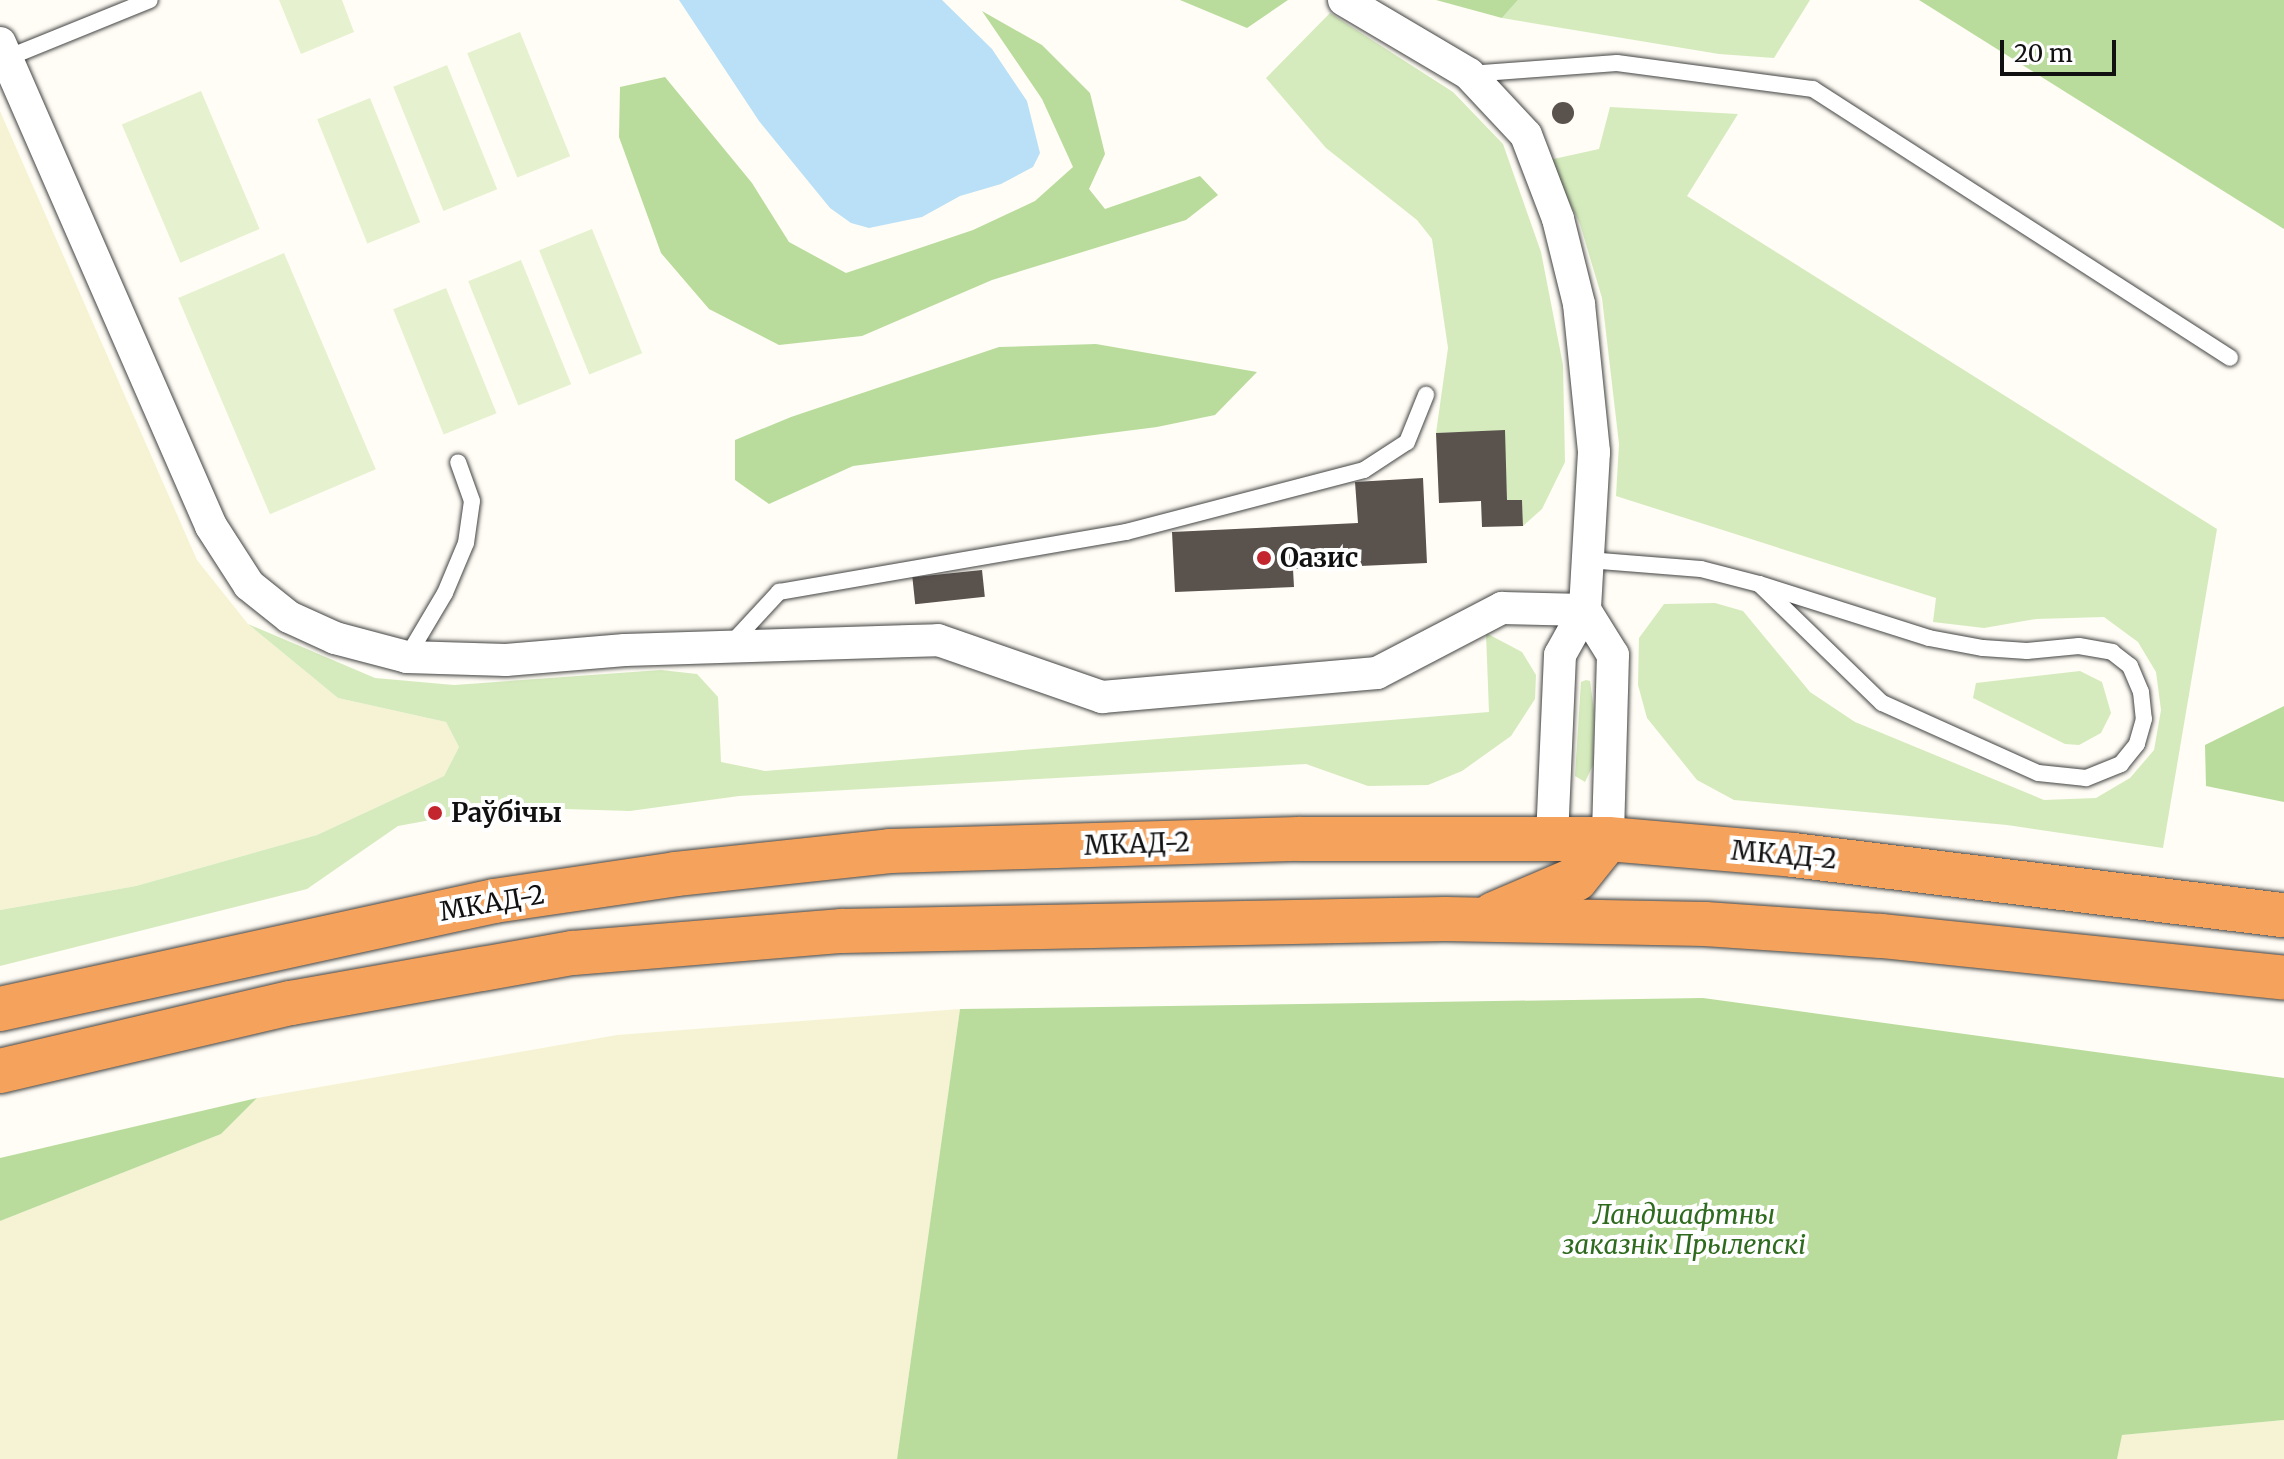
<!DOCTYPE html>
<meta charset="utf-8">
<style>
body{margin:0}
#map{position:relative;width:2284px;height:1459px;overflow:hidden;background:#fffdf5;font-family:Merriweather,serif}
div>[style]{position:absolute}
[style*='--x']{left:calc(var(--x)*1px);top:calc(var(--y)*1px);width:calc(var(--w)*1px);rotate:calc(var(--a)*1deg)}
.farmland>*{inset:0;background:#f6f3d4}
.green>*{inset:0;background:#d5ebbd}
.forest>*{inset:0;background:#b9dc9c}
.pitch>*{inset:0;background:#e6f2cf;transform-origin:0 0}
.water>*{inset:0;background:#b9e0f7}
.building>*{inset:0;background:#5a524d;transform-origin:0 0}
.round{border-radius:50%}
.roads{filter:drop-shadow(0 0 2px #444) drop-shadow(0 0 2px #444)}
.lane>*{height:16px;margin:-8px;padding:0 8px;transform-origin:8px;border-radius:8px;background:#fff}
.street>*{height:32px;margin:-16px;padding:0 16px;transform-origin:16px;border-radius:16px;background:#fff}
.highway>*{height:44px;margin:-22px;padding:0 22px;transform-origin:22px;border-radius:22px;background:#f5a25d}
.dots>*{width:22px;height:22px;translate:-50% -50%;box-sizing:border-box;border:4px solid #fff;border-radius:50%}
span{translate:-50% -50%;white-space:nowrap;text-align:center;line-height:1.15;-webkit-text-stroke:8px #fff;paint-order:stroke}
.poi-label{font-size:26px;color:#111;font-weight:700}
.left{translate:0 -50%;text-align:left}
.street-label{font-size:26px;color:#111}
.park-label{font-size:26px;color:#2f6b1f;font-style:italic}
.scale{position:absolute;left:2000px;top:40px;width:116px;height:36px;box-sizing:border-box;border:4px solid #111;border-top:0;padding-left:10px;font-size:24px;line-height:28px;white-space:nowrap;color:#111;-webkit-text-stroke:6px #fff;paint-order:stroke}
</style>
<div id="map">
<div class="farmland">
<div style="clip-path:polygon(0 111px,197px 560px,248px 624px,338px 698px,446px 722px,459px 747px,444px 776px,317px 835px,136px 886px,0 910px)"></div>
<div style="clip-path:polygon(960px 1009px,897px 1459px,0 1459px,0 1221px,221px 1134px,257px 1098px,617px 1035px)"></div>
<div style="clip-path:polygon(2284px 1420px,2284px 1459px,2117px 1459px,2121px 1435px)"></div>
</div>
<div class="green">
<div style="clip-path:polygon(1518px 0,1810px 0,1774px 58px,1719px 54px,1502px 18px)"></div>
<div style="clip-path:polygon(1330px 13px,1453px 92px,1503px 144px,1541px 252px,1563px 365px,1565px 462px,1542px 509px,1523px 526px,1522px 500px,1507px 500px,1504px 431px,1436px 433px,1448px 348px,1432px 239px,1417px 220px,1326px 148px,1266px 78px)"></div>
<div style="clip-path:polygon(1610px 107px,1738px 114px,1687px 196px,2217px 529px,2163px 848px,2007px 825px,1734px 800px,1697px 780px,1647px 718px,1638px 685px,1639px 638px,1664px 604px,1715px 603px,1743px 611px,1810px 692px,1855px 722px,2044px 800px,2096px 798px,2130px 778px,2154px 750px,2161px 710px,2156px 672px,2138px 642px,2104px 617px,2036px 619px,1984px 628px,1933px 622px,1936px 598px,1616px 496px,1619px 444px,1602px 298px,1580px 224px,1549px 160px,1599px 149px)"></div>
<div style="clip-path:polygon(248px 624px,375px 678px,454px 685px,661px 670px,697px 674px,718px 697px,721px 762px,765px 771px,1489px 712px,1486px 633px,1522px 652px,1536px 675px,1535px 699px,1511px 736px,1462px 771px,1428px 785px,1368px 786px,1306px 764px,739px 796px,630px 811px,501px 807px,398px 826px,307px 889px,0 966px,0 910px,136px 886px,317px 835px,444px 776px,459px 747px,446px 722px,338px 698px)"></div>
<div style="clip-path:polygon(2080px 671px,2102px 682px,2111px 713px,2101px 733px,2079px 745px,2065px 744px,1973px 698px,1976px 683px)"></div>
<div style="clip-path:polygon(1586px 680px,1590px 681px,1594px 711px,1593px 765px,1585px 782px,1575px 776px,1581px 682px)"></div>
</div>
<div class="forest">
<div style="clip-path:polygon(1180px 0,1288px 0,1247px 28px)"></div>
<div style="clip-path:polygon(1436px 0,1518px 0,1502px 18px)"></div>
<div style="clip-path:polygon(1919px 0,2284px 0,2284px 229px)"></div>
<div style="clip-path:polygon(982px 11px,1042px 45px,1090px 93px,1105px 154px,1089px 189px,1105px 209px,1200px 176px,1218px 195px,1186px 220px,992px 280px,862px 336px,779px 345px,709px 309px,661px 253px,619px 137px,620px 87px,665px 77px,752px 183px,789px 242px,846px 273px,973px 230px,1035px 201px,1073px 167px,1042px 99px)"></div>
<div style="clip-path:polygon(1096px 344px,1257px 372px,1215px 415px,1157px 427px,853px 466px,769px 504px,735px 480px,735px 440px,791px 417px,999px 347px)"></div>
<div style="clip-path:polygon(2284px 706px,2284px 802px,2206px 786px,2205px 745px)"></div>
<div style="clip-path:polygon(1703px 998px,2284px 1078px,2284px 1420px,2122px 1435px,2117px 1459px,897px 1459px,960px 1009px)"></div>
<div style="clip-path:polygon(257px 1098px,221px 1134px,0 1221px,0 1158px)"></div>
</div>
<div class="pitch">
<div style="clip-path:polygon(279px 0,342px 0,354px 32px,301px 54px)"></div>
<div style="left:520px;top:32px;width:134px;height:57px;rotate:68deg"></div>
<div style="left:447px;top:65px;width:134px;height:58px;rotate:68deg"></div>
<div style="left:201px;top:91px;width:150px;height:86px;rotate:67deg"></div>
<div style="left:370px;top:98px;width:134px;height:57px;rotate:68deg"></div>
<div style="left:592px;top:229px;width:134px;height:57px;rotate:68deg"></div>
<div style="left:284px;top:253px;width:235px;height:115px;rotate:67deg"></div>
<div style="left:521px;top:260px;width:134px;height:57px;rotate:68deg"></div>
<div style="left:446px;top:288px;width:135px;height:57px;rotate:68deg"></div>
</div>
<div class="water">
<div style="clip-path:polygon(679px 0,942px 0,992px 49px,1027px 101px,1040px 153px,1033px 167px,1001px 184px,960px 196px,922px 217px,869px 228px,851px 223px,830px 208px,759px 121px)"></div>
</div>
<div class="building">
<div class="round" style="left:1552px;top:102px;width:22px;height:22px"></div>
<div style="clip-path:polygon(1505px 430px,1507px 500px,1522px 500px,1523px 526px,1482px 527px,1481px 501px,1439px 503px,1436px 433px)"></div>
<div style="clip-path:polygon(1423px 478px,1427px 563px,1293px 569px,1294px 587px,1175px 592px,1172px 532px,1358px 523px,1355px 482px)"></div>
<div style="left:982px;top:570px;width:27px;height:70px;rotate:84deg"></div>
</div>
<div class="roads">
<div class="lane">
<div style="--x:7;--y:58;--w:154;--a:-22.1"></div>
<div style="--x:1469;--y:74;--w:148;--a:-4.3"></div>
<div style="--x:1617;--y:63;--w:198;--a:7.6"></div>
<div style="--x:1813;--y:89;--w:496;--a:32.8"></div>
<div style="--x:1588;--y:560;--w:113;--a:4.6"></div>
<div style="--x:1701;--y:569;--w:60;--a:14.5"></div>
<div style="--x:1759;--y:584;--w:178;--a:17.6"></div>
<div style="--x:1929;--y:638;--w:55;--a:10.5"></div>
<div style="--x:1983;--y:648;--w:44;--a:3.9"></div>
<div style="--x:2027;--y:651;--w:52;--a:-5.5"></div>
<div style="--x:2079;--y:646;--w:34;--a:10"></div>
<div style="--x:2112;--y:652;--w:23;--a:38"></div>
<div style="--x:2130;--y:666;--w:28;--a:67"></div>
<div style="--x:2141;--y:692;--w:27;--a:84"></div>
<div style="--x:2144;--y:719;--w:26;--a:106"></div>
<div style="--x:2137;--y:744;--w:26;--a:129"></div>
<div style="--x:2121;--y:764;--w:38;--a:158"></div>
<div style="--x:2086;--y:778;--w:48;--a:-174.1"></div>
<div style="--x:2038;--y:773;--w:171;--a:-155.8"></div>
<div style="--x:1882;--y:703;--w:171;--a:-135.9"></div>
<div style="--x:729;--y:646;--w:74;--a:-47.2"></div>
<div style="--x:779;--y:592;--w:352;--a:-9.8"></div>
<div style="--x:1126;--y:532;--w:246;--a:-14.6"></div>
<div style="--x:1364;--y:470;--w:51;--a:-33.1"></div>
<div style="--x:1407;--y:442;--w:51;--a:-68"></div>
<div style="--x:407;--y:657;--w:74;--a:-59.3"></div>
<div style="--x:445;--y:593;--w:54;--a:-67.2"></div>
<div style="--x:466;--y:543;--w:42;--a:-81.9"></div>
<div style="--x:472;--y:501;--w:41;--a:-109.7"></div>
</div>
<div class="street">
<div style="--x:1344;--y:0;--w:145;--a:30.6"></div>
<div style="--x:1469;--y:74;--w:83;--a:46.9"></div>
<div style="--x:1526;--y:135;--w:90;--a:69.1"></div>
<div style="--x:1558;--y:219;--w:88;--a:76.1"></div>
<div style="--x:1579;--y:304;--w:149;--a:84.2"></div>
<div style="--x:1594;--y:452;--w:158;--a:93.3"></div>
<div style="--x:1585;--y:610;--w:51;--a:119.1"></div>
<div style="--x:1560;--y:655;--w:182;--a:92.5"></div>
<div style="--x:0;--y:43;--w:527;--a:66.4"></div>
<div style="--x:211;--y:526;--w:70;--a:57.2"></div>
<div style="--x:249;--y:585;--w:51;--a:38.7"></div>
<div style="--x:289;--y:617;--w:51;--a:24.5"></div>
<div style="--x:335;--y:638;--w:74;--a:14.8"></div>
<div style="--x:407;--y:657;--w:99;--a:1.7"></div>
<div style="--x:506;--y:660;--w:119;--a:-4.8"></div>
<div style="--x:625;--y:650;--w:313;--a:-1.8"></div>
<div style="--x:938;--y:640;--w:174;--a:19.2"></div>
<div style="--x:1102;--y:697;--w:276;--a:-5"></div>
<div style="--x:1377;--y:673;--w:141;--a:-27.5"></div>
<div style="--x:1502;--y:608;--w:83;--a:1.4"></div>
<div style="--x:1585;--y:610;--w:53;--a:58.1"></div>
<div style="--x:1613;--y:655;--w:184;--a:91.6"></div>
</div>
<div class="highway">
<div style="--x:1494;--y:914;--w:89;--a:-23.1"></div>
<div style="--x:1576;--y:879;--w:51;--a:-51.3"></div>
<div style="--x:0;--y:1009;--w:506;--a:-12.33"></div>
<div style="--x:494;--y:901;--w:184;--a:-8.4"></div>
<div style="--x:676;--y:874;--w:215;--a:-6.1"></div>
<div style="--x:890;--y:851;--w:409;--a:-1.7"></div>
<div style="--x:1299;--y:839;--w:309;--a:0"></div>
<div style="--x:1608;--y:839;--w:186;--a:4.9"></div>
<div style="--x:1793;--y:855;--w:495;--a:7"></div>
<div style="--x:0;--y:1071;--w:299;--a:-13.2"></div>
<div style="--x:291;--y:1003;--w:286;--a:-10.1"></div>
<div style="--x:573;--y:953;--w:270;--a:-4.7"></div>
<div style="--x:842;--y:931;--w:603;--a:-1.14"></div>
<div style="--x:1445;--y:919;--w:260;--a:1.1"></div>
<div style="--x:1705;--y:924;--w:176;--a:3.9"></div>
<div style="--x:1881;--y:936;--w:405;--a:5.9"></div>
</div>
</div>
<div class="dots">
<div style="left:1264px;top:558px;background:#c4262e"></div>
<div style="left:435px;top:813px;background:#c4262e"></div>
</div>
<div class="poi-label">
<span class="left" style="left:1280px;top:558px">Оазис</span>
<span class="left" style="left:451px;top:813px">Раўбічы</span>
</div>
<div class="street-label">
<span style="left:1137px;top:844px;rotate:-2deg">МКАД-2</span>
<span style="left:1784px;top:855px;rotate:5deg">МКАД-2</span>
<span style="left:492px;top:903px;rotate:-10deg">МКАД-2</span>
</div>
<div class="park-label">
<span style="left:1684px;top:1230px">Ландшафтны<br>заказнік Прылепскі</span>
</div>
<div class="scale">20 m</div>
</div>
